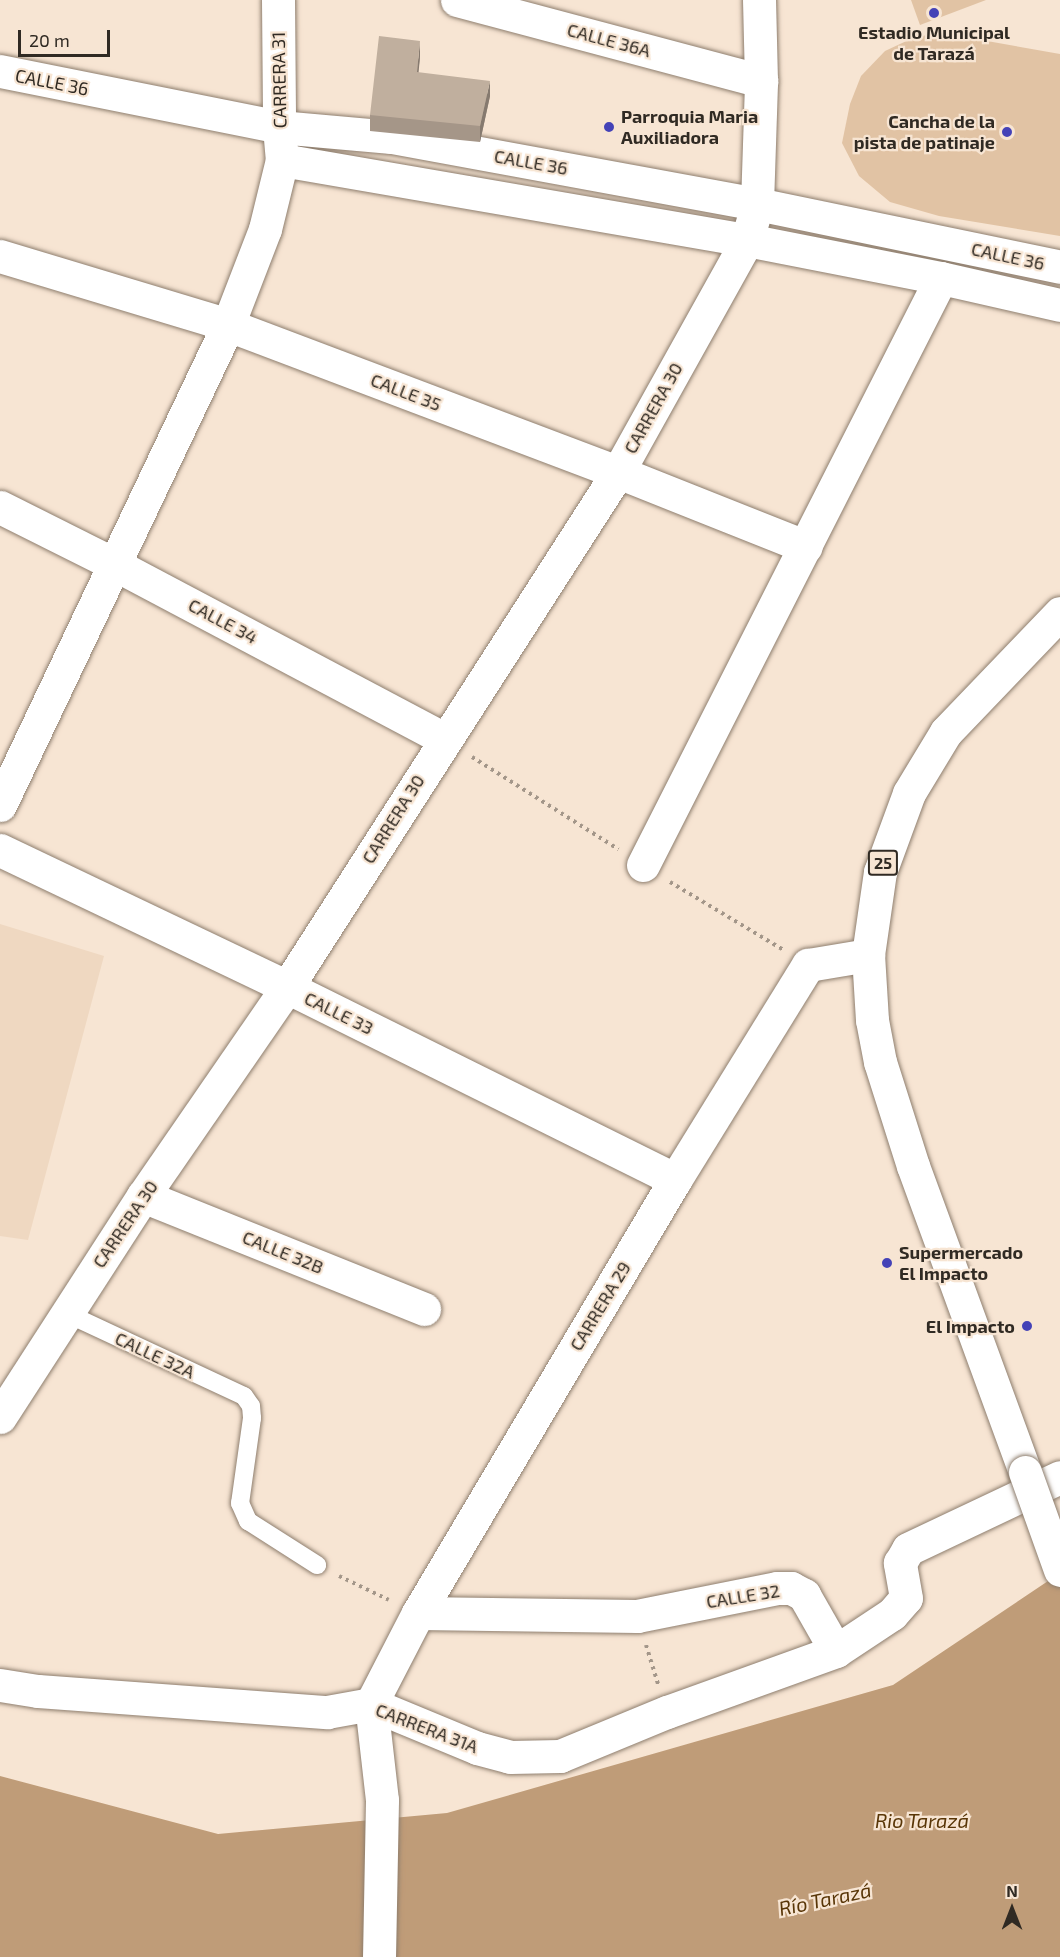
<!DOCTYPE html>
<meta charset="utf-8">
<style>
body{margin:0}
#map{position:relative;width:1060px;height:1957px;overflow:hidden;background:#f7e5d3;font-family:"Exo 2",sans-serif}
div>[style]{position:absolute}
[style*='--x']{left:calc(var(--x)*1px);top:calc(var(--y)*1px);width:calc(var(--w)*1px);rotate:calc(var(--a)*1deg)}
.built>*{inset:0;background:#efd8c1}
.green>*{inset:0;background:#e1c3a4}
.water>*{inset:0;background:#bf9c78}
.path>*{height:4px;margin-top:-2px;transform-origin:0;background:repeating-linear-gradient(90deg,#a39689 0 3px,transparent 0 7.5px)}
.roads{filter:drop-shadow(0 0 2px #8e7e6e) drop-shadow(0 0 2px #8e7e6e)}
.lane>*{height:18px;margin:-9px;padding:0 9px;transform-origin:9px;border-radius:9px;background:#fff}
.street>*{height:33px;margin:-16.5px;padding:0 16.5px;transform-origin:16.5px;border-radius:16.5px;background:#fff}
.secondary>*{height:33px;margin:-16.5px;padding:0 16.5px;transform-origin:16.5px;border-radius:16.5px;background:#fff}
.primary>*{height:33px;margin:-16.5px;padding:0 16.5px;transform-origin:16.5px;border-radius:16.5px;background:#fff}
.bridges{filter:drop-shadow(0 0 2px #8e7e6e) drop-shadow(0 0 2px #8e7e6e)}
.primary-bridge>*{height:33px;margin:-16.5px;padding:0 16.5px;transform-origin:16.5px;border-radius:16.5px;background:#fff}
.wall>*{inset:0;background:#a59688}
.shaded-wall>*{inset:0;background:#867a6f}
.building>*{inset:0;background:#c0af9e}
.dots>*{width:16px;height:16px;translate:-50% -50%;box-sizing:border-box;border:3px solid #f7e5d3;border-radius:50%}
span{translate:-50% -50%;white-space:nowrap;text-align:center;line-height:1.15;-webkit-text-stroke:4.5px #f7e5d3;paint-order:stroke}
.shield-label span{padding:2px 4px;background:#f7e5d3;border:2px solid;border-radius:4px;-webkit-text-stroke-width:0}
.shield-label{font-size:16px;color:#302a23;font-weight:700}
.poi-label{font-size:18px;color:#302a23;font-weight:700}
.left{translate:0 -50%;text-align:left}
.right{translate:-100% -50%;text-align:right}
.street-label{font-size:18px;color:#302a23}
.water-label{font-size:20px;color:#593607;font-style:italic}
.north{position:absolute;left:982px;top:1879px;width:60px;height:60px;-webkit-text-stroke:4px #f7e5d3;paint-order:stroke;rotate:0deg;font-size:16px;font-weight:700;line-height:24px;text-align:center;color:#302a23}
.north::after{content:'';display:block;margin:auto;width:21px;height:27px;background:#302a23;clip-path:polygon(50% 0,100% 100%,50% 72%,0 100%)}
.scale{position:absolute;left:18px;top:30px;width:92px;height:27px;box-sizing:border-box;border:3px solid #302a23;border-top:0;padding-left:8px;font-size:18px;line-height:21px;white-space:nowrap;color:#302a23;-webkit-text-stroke:4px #f7e5d3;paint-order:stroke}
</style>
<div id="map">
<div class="built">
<div style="clip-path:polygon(0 924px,104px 956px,28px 1240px,0 1236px)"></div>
</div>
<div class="green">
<div style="clip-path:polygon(911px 0,986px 0,920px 25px)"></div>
<div style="clip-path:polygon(942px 33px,1060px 54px,1060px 236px,939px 216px,890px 202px,859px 176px,842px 143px,850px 104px,861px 76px,885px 51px,915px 37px)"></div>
</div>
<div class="water">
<div style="clip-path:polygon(1060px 1573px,1060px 1957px,0 1957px,0 1776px,218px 1834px,447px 1813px,893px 1685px)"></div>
</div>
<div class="path">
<div style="--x:472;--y:757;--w:173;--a:32.2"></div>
<div style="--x:670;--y:882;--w:131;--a:30.9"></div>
<div style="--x:339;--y:1576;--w:55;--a:25.6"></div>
<div style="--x:646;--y:1645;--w:41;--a:72.9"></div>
</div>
<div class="roads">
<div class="lane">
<div style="--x:66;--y:1313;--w:196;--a:25"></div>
<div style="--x:244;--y:1396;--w:12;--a:55"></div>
<div style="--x:251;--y:1406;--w:12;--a:85"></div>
<div style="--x:252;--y:1418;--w:86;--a:98"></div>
<div style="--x:240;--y:1503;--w:20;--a:66"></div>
<div style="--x:248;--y:1521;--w:82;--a:32.5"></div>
</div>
<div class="street">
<div style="--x:457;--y:0;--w:315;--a:14.9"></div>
<div style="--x:0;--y:71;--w:285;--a:11.3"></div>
<div style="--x:0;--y:256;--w:238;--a:16.8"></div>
<div style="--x:228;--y:325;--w:417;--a:20.7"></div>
<div style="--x:618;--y:472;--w:202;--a:21.7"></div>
<div style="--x:0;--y:507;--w:127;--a:26.6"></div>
<div style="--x:114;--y:564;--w:374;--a:27.9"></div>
<div style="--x:0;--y:805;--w:531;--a:-64.59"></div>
<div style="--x:228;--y:325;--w:103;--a:-68.9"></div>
<div style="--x:265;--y:229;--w:71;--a:-76.2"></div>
<div style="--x:0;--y:850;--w:318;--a:25.5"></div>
<div style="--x:287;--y:987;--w:433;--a:26.4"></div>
<div style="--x:643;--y:865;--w:658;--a:-63.08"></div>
<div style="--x:143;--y:1196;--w:303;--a:21.9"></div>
<div style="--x:0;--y:1417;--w:263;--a:-57.1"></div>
<div style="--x:143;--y:1196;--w:254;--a:-55.4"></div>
<div style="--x:287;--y:987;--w:612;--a:-57.27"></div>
<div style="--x:618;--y:472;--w:265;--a:-60.9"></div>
<div style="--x:747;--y:240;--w:37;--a:-74"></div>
<div style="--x:757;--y:204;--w:123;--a:-88.1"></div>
<div style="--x:761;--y:81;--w:81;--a:-91.4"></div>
<div style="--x:418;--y:1613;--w:219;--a:0.8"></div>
<div style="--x:637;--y:1616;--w:143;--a:-11.3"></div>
<div style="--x:777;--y:1588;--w:14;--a:0"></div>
<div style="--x:791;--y:1588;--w:15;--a:28"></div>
<div style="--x:804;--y:1595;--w:64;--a:60.3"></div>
<div style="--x:0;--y:1685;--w:38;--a:9"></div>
<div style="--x:38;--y:1691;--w:290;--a:4.2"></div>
<div style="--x:327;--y:1712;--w:45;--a:-10.3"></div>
<div style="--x:371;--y:1704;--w:115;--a:22.5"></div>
<div style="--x:477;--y:1748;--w:34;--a:15"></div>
<div style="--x:510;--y:1757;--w:50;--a:-1.1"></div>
<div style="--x:560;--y:1756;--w:116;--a:-22.4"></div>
<div style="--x:667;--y:1712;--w:180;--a:-19.8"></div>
<div style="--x:836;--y:1651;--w:67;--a:-33.5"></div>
<div style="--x:892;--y:1614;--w:21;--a:-49"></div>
<div style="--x:906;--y:1598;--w:36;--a:-100"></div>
<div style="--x:900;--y:1563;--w:16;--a:-60"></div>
<div style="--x:908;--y:1549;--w:168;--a:-25.3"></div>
<div style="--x:379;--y:1957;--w:157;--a:-88.9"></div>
<div style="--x:382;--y:1800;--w:97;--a:-96.5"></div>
<div style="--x:371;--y:1704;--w:102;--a:-62.7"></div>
<div style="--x:418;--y:1613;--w:504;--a:-59.31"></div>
<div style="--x:675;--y:1180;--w:253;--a:-58.3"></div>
<div style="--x:808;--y:965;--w:61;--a:-9.5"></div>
</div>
<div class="secondary">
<div style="--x:278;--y:0;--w:127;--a:89.5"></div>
<div style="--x:279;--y:127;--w:33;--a:85"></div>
<div style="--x:282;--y:160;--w:472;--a:9.8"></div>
<div style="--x:747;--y:240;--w:198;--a:11.1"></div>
<div style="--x:941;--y:278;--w:122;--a:12.8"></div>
<div style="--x:279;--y:127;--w:113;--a:5.1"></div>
<div style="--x:392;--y:137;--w:371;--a:10.4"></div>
<div style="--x:757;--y:204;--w:309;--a:11.7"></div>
</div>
<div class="primary">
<div style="--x:1025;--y:1472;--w:326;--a:-110.1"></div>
<div style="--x:913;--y:1166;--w:109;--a:-107.6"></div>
<div style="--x:880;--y:1062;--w:43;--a:-100.8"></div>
<div style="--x:872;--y:1020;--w:65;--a:-93.5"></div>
<div style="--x:868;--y:955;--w:84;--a:-81.8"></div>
<div style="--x:880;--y:872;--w:84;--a:-69.8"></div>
<div style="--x:909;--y:793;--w:71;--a:-58.8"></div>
<div style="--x:946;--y:732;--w:165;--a:-46.2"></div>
</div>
</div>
<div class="bridges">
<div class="primary-bridge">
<div style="--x:1025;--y:1472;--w:104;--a:70.3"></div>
</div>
</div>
<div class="wall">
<div style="clip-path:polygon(420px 57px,418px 73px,490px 96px,480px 142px,370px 131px,370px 115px)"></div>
</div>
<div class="shaded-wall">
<div style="clip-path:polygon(420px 41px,420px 57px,417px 88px,417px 72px)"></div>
<div style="clip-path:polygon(490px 81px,490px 96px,480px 142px,480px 126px)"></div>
</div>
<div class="building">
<div style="clip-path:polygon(379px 36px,420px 41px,417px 72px,490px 81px,480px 126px,370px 115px)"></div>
</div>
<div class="dots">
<div style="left:934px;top:13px;background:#4442b7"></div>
<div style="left:609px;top:127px;background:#4442b7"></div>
<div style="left:1007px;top:132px;background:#4442b7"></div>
<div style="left:887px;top:1263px;background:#4442b7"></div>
<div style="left:1027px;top:1326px;background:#4442b7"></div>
</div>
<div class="shield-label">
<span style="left:883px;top:863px">25</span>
</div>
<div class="poi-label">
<span style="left:934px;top:43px">Estadio Municipal<br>de Tarazá</span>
<span class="left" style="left:621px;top:127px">Parroquia Maria<br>Auxiliadora</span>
<span class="right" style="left:995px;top:132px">Cancha de la<br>pista de patinaje</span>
<span class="left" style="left:899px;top:1263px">Supermercado<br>El Impacto</span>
<span class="right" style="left:1015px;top:1326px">El Impacto</span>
</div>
<div class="street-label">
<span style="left:609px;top:40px;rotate:15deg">CALLE 36A</span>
<span style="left:279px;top:80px;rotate:-91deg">CARRERA 31</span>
<span style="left:52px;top:82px;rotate:11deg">CALLE 36</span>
<span style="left:531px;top:162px;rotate:10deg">CALLE 36</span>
<span style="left:1008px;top:256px;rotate:12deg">CALLE 36</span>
<span style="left:406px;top:392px;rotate:21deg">CALLE 35</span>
<span style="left:653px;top:408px;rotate:-61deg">CARRERA 30</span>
<span style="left:223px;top:621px;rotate:28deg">CALLE 34</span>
<span style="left:393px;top:819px;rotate:-58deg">CARRERA 30</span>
<span style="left:339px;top:1013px;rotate:26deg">CALLE 33</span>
<span style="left:125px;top:1224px;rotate:-56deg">CARRERA 30</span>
<span style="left:283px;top:1252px;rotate:22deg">CALLE 32B</span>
<span style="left:600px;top:1306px;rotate:-59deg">CARRERA 29</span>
<span style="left:155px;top:1355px;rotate:25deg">CALLE 32A</span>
<span style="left:743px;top:1596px;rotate:-9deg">CALLE 32</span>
<span style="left:427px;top:1728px;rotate:21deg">CARRERA 31A</span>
</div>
<div class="water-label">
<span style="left:922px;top:1820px">Rio Tarazá</span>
<span style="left:825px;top:1899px;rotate:-12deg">Río Tarazá</span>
</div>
<div class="north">N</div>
<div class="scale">20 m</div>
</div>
